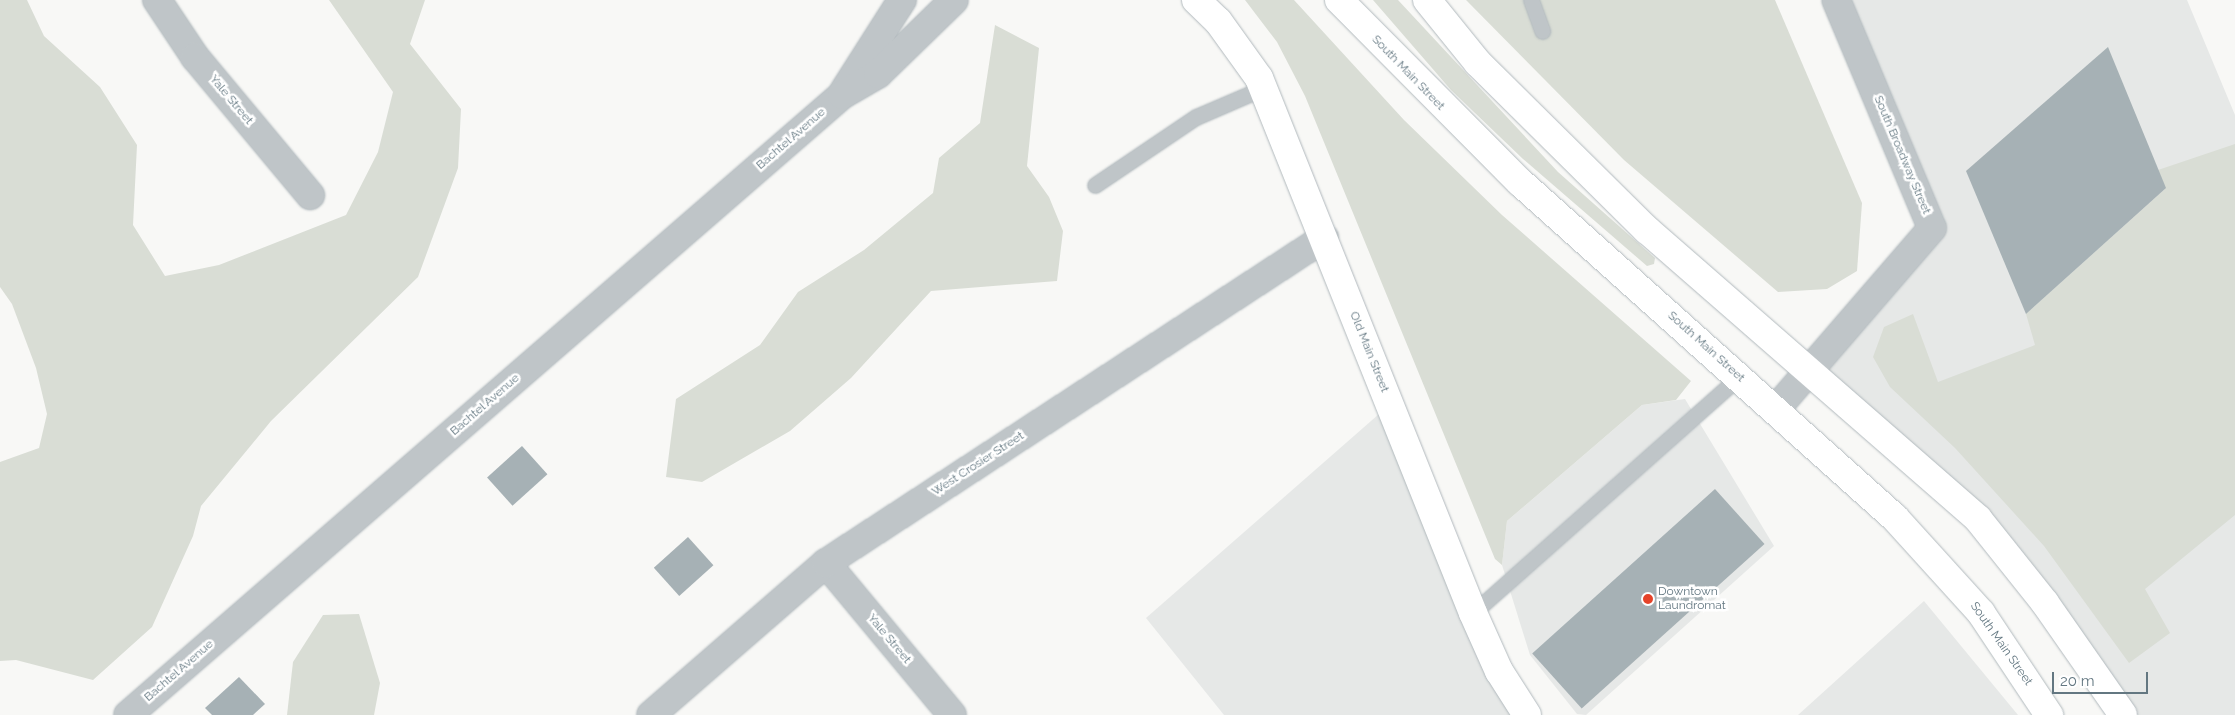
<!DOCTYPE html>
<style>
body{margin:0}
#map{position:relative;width:2235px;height:715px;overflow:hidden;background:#f8f8f6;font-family:Raleway,sans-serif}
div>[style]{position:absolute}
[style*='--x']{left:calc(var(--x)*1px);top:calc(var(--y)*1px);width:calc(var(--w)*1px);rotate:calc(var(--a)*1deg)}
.built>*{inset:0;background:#e6e8e7}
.green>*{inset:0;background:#d9ddd5}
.building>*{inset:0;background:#a6b1b5;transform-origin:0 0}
.roads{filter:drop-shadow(0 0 1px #b1b9bd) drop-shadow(0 0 1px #b1b9bd)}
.service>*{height:15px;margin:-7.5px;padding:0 7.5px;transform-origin:7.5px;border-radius:7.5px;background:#bfc5c8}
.minor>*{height:28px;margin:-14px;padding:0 14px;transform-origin:14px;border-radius:14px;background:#bfc5c8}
.secondary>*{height:28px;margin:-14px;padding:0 14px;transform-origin:14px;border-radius:14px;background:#fff}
.primary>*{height:28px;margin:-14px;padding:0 14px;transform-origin:14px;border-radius:14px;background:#fff}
.dots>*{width:14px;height:14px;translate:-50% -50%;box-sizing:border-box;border:2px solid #fff;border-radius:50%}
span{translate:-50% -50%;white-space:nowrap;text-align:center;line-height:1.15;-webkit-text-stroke:5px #fff;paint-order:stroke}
.street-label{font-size:12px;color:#637781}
.poi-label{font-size:12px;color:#637781}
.left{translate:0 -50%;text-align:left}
.scale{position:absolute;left:2052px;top:672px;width:96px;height:22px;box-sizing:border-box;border:2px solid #637781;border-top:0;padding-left:6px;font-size:15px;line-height:18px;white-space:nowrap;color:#637781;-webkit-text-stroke:4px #fff;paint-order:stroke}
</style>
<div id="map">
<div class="built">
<div style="clip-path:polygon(1847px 0,2187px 0,2235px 115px,2235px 715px,2132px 715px,2036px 573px,1824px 369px,1941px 220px)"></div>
<div style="clip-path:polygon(1685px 399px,1774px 546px,1586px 715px,1577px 714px,1530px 655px,1502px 565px,1507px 521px,1642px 405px)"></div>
<div style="clip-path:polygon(1379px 414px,1518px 715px,1224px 715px,1146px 618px)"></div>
<div style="clip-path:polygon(1924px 601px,2018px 715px,1798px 715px)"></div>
</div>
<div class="green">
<div style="clip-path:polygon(0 0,27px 0,44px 36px,100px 87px,137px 145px,133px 225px,165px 276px,219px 265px,346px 215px,378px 152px,393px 92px,329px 0,425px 0,410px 44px,461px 109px,458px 168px,418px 277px,271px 421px,201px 506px,193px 536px,152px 627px,93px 680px,16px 660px,0 661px,0 462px,39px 448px,47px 414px,36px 368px,12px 304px,0 287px)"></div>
<div style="clip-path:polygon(1245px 0,1294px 0,1404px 120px,1502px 215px,1691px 381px,1676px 400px,1642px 405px,1507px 521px,1502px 565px,1495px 559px,1305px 96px,1277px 42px)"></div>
<div style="clip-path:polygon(1373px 0,1398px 0,1558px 172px,1655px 258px,1654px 264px,1647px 266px,1523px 159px,1451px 90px)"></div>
<div style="clip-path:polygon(1466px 0,1775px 0,1862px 203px,1857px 271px,1827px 289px,1778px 292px,1624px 160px)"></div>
<div style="clip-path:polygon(995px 25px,1039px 48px,1027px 166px,1049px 197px,1063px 231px,1057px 281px,931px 291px,851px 378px,790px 431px,702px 482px,666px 477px,676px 399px,760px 345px,798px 292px,864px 250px,933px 193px,939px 158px,980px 123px)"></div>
<div style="clip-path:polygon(2235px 144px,2235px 515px,2145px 589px,2170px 633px,2129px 663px,2044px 546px,1955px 448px,1890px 387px,1873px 357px,1884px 327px,1913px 314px,1938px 382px,2035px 345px,2026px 314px,2165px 189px,2158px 170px)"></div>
<div style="clip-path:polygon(359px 614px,380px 683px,374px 715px,287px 715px,293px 662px,323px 615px)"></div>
</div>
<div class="building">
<div style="clip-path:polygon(2108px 47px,2166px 188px,2026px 314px,1966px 171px)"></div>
<div style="left:522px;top:446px;width:38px;height:47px;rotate:48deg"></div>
<div style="left:1715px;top:489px;width:74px;height:246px;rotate:48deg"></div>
<div style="left:688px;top:537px;width:38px;height:46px;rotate:48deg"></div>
<div style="clip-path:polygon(239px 677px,265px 704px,253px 715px,212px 715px,205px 708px)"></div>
</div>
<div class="roads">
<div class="service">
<div style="--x:1531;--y:0;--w:33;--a:70"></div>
<div style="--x:1095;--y:185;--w:122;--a:-34"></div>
<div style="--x:1196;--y:117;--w:73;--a:-23.4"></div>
<div style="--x:1473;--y:613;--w:356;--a:-41.6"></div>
</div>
<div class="minor">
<div style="--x:157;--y:0;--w:69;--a:56.3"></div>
<div style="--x:195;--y:57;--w:180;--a:50.2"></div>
<div style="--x:844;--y:91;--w:108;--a:-57.5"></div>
<div style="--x:1776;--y:409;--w:239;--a:-49.2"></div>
<div style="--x:1932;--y:228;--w:247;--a:-112.8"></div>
<div style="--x:826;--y:563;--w:197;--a:50.3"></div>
<div style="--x:128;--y:715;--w:946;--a:-40.97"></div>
<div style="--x:842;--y:95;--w:42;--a:-30.3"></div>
<div style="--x:878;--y:74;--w:106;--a:-44.2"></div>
<div style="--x:651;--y:715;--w:232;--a:-41"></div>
<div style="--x:826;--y:563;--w:595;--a:-33.13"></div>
</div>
<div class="secondary">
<div style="--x:1196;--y:0;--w:30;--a:44"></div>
<div style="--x:1218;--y:21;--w:70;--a:54.3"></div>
<div style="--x:1259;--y:78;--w:576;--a:68.2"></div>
<div style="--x:1473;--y:613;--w:64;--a:65.9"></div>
<div style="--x:1499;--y:671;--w:52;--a:57.5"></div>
</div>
<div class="primary">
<div style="--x:1339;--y:0;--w:258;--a:45.2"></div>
<div style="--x:1521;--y:183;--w:502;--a:41.85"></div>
<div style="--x:1895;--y:518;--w:128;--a:47.8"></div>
<div style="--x:1981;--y:613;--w:123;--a:56.3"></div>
<div style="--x:1427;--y:0;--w:81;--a:51"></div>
<div style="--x:1478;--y:63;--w:238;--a:44.7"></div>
<div style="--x:1647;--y:230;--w:439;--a:41.1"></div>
<div style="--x:1978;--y:519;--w:107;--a:51.4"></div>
<div style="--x:2045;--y:603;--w:136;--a:55.1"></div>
</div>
</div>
<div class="dots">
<div style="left:1648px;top:599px;background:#e54329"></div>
</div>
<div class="street-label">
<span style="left:1408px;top:73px;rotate:46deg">South Main Street</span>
<span style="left:231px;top:100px;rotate:50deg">Yale Street</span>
<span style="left:791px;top:139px;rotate:-41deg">Bachtel Avenue</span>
<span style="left:1902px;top:155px;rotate:67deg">South Broadway Street</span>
<span style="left:1706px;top:347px;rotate:42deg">South Main Street</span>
<span style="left:1369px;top:352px;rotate:68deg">Old Main Street</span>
<span style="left:485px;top:405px;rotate:-41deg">Bachtel Avenue</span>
<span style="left:978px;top:464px;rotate:-33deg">West Crosier Street</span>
<span style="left:889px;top:639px;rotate:50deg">Yale Street</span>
<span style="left:2001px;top:644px;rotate:55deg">South Main Street</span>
<span style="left:179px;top:671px;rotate:-41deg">Bachtel Avenue</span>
</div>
<div class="poi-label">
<span class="left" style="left:1658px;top:599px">Downtown<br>Laundromat</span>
</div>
<div class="scale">20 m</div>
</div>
